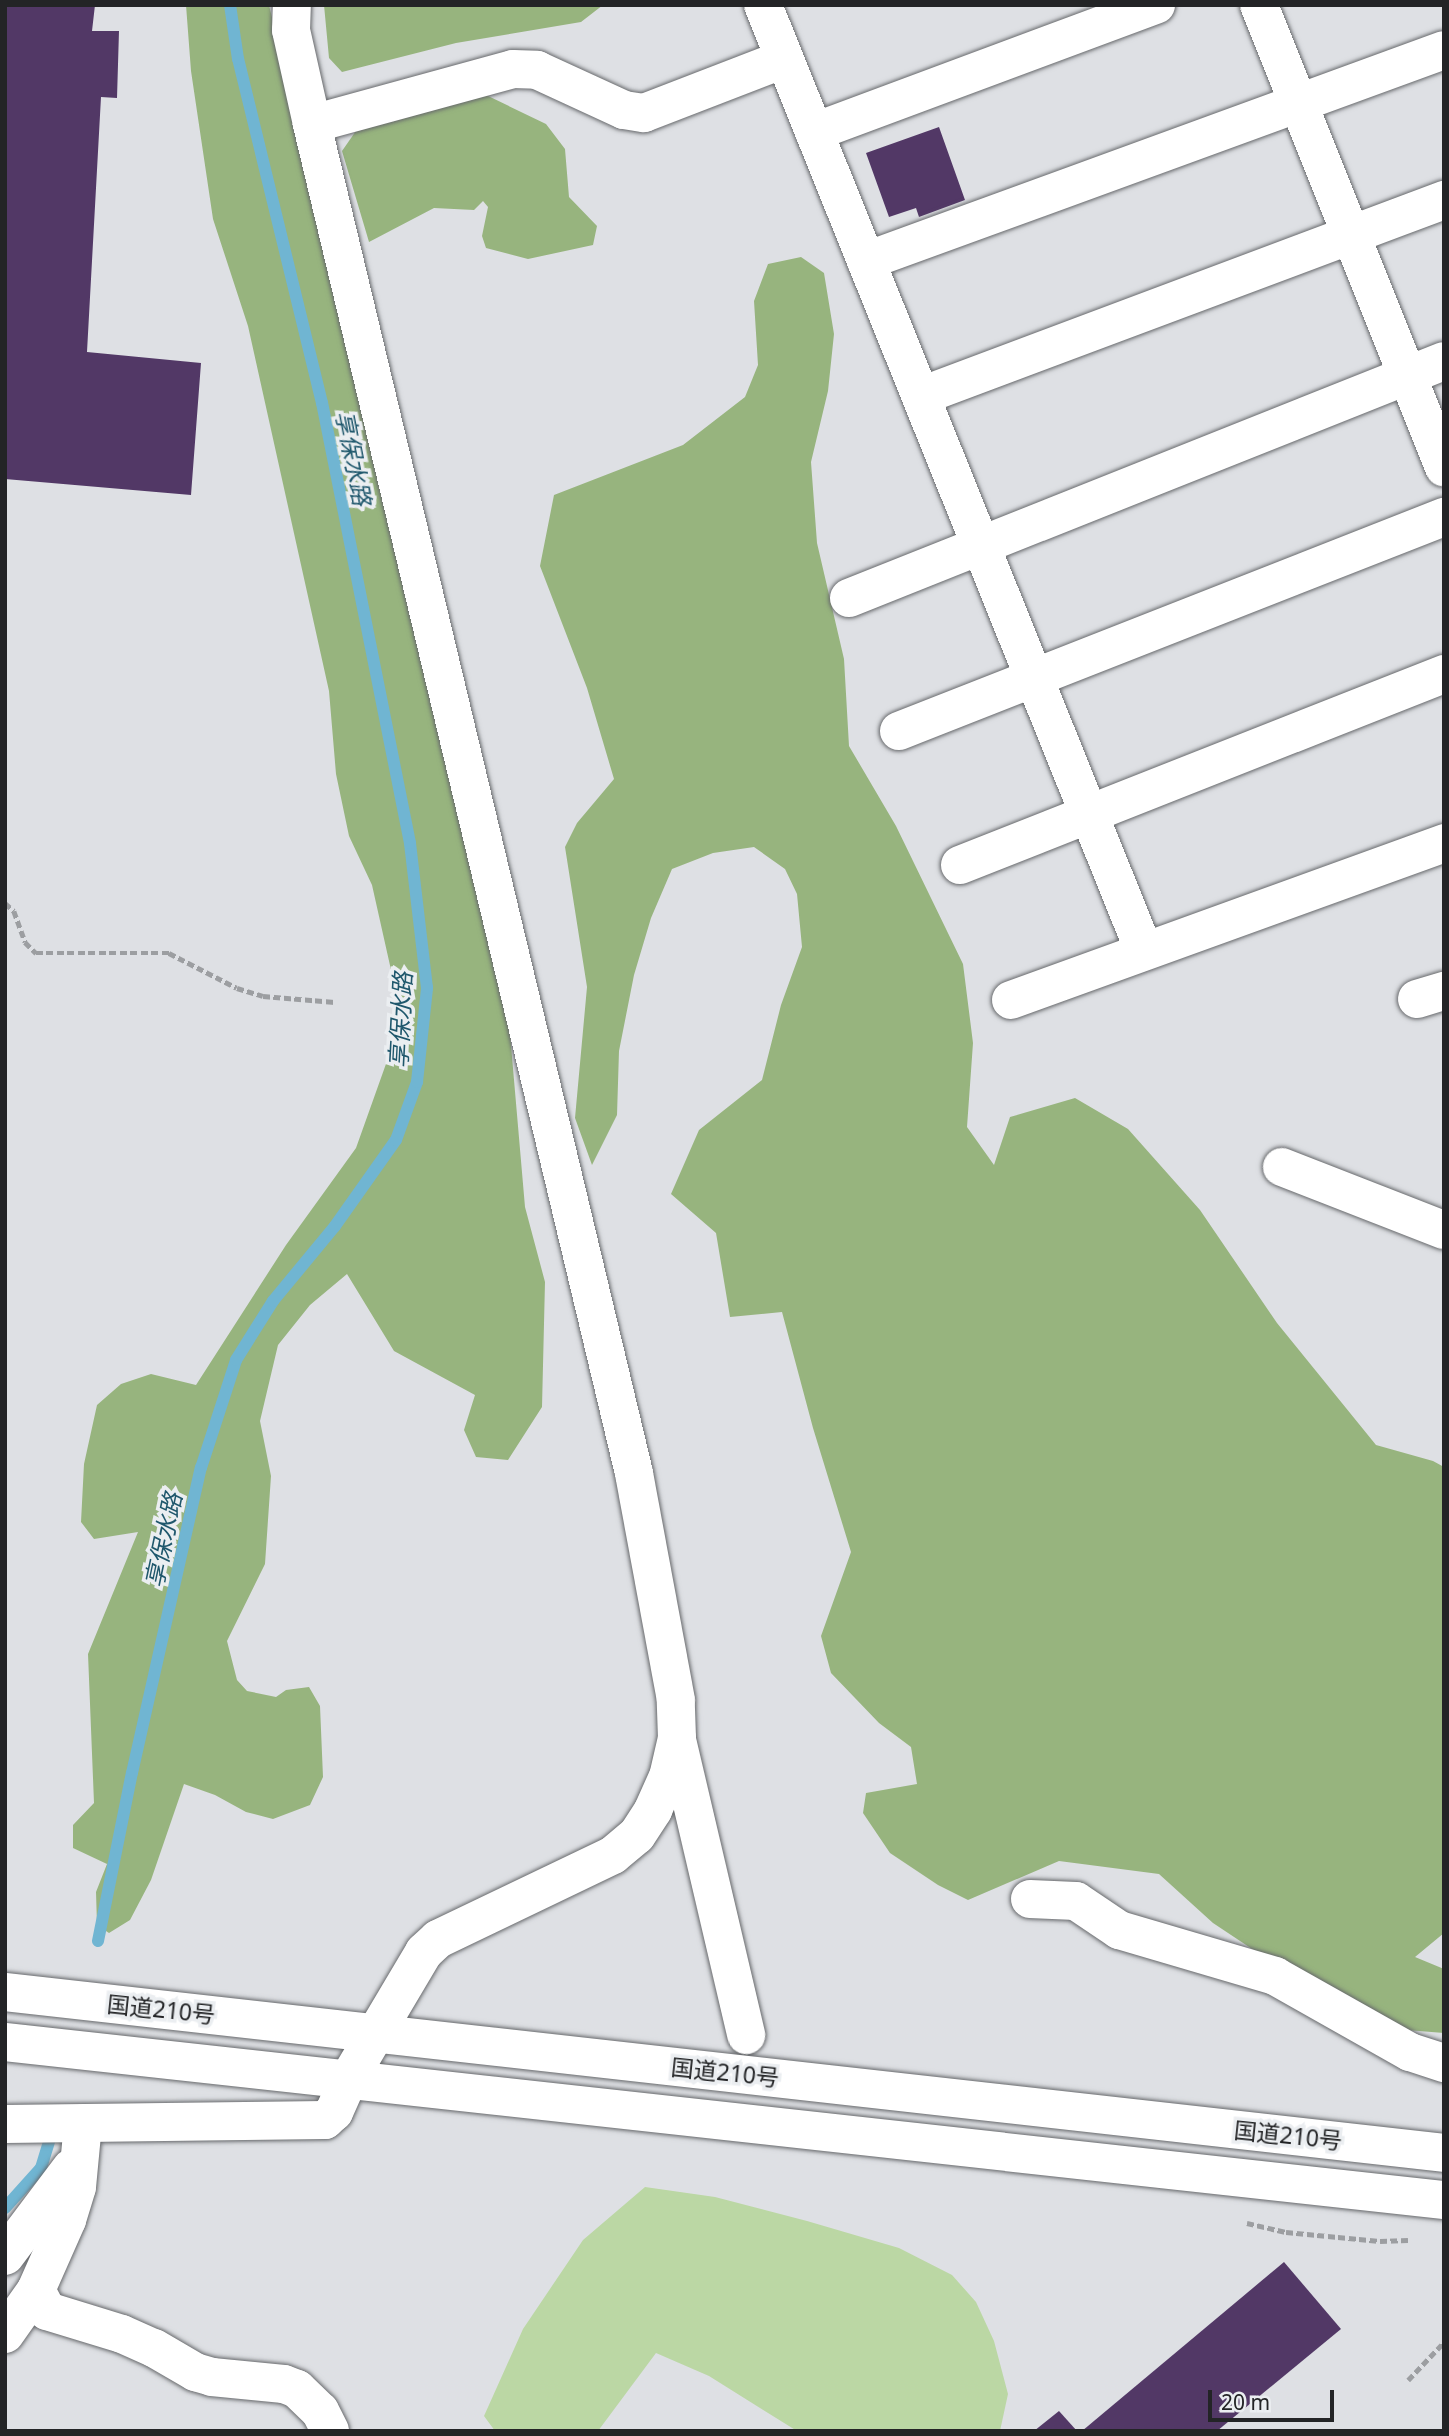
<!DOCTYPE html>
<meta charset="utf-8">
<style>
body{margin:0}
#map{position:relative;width:1449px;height:2436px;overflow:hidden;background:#dee0e4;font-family:"Noto Sans","Noto Sans JP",sans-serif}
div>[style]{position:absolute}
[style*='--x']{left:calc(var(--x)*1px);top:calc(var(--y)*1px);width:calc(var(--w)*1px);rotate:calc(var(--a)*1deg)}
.green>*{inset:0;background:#bbd7a4}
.forest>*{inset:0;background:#97b47e}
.stream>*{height:12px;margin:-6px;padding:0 6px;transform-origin:6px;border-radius:6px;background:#70b5d2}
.building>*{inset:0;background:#523866}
.path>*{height:4.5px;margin-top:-2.25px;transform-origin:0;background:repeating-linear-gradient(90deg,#9c9ea1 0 7px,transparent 0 10.5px)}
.roads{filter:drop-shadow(0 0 2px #67696c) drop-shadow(0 0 2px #67696c)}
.minor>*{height:38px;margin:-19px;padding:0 19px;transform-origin:19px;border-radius:19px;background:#fff}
.highway>*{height:38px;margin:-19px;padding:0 19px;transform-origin:19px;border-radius:19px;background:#fff}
span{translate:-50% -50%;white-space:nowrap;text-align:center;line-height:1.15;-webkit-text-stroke:7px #ebeef1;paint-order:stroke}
.street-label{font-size:23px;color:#232426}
.water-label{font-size:24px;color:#1f576c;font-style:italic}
.frame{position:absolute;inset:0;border:7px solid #232426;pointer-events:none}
.scale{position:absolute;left:1208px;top:2390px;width:126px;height:32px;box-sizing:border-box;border:4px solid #232426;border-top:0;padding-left:9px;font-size:21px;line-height:24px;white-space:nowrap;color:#232426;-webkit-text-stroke:5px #ebeef1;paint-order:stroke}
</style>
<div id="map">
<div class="green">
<div style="clip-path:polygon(645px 2187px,715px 2197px,807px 2221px,899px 2248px,952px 2275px,976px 2302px,994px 2341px,1008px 2394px,1000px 2431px,797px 2431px,709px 2376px,656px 2353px,598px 2431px,495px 2431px,484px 2416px,523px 2329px,583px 2240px)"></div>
</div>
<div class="forest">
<div style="clip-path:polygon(186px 5px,269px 5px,507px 999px,525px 1207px,545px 1282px,542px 1407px,508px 1460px,476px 1457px,464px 1430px,475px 1395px,394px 1351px,347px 1274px,310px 1305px,278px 1345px,260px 1421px,271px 1476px,265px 1564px,227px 1641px,237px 1680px,247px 1691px,276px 1697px,286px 1690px,309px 1687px,320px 1706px,323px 1777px,310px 1805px,273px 1819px,246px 1812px,215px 1795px,184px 1784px,151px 1880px,130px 1920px,109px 1933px,97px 1925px,96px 1892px,107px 1864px,73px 1848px,73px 1825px,94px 1803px,88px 1654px,138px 1532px,94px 1539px,81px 1522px,84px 1464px,97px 1405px,121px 1384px,151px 1374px,196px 1385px,286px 1245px,356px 1148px,402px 1019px,372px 885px,349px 836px,336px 774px,329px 691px,248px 326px,213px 219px,191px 71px)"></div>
<div style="clip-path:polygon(324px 5px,603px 5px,581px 22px,456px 43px,342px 72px,329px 58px)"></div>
<div style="clip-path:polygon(486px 95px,546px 124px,565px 149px,569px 197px,597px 226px,593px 245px,528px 259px,486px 248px,482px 236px,488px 207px,483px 201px,474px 210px,434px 208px,369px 242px,342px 151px,358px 128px)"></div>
<div style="clip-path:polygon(801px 257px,824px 273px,834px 334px,828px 391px,811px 462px,817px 543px,844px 659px,849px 746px,896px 826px,963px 964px,973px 1043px,967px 1127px,994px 1165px,1010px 1117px,1075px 1098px,1128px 1129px,1200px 1210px,1277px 1323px,1376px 1445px,1433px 1461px,1444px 1467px,1444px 1933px,1415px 1957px,1444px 1969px,1444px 2033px,1394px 2029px,1279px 1967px,1213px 1923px,1159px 1874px,1059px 1861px,968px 1900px,938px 1885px,890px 1853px,863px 1813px,866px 1793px,917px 1784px,911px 1747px,879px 1723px,831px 1673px,821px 1636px,851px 1552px,813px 1428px,782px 1312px,730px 1317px,716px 1233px,671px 1194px,699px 1130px,762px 1080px,781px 1005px,802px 947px,797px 894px,785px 869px,754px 847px,713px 853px,672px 869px,651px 918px,634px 975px,619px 1051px,617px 1115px,592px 1165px,575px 1118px,587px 987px,565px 847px,577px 823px,614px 779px,587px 688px,540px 566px,554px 495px,683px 445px,745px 397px,758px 365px,754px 301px,768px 264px)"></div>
</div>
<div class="stream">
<div style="--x:98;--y:1941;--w:171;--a:-78.6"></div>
<div style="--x:132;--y:1773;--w:313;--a:-77.3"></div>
<div style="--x:201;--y:1468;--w:114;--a:-72"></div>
<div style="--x:236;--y:1360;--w:70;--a:-57.9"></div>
<div style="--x:273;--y:1301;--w:97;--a:-50.4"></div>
<div style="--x:335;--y:1226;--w:105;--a:-54.7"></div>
<div style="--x:396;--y:1140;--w:62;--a:-70.1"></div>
<div style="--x:417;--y:1082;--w:95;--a:-83.9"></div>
<div style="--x:427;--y:988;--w:146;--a:-96.7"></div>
<div style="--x:410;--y:843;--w:449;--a:-101.3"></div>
<div style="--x:322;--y:403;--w:354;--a:-103.7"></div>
<div style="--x:238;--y:59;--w:55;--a:-98.4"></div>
<div style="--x:5;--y:2208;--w:54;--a:-48"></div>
<div style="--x:41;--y:2168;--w:31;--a:-73"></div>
</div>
<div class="building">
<div style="clip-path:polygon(5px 5px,95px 5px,92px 31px,119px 31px,117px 98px,101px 97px,87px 352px,201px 363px,191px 495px,5px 479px)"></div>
<div style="clip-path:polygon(939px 127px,965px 200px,919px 217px,916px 208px,889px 217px,866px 153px)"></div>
<div style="clip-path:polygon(1284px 2262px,1341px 2329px,1217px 2431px,1082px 2431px)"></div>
<div style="clip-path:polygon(1059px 2411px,1077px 2431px,1034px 2431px)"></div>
</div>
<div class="path">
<div style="--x:5;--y:903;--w:12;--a:42"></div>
<div style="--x:14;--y:911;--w:33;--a:70"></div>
<div style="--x:25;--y:942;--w:16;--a:45"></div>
<div style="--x:36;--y:953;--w:133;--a:0"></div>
<div style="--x:169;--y:953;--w:76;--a:27.2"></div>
<div style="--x:237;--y:988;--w:27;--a:17"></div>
<div style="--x:263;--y:996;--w:72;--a:4.8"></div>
<div style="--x:1247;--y:2223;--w:40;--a:13"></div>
<div style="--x:1286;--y:2232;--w:94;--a:5.5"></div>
<div style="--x:1380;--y:2241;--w:28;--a:-2"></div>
<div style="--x:1408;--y:2380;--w:52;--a:-46.5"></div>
</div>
<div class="roads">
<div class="minor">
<div style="--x:763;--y:5;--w:1020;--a:68.06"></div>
<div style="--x:1259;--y:5;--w:498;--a:68.2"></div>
<div style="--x:312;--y:124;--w:208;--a:-15.3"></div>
<div style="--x:513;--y:69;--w:24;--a:2"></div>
<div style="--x:537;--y:70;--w:96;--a:24.7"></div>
<div style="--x:624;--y:110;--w:20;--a:9"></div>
<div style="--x:644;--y:113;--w:150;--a:-21.1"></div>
<div style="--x:814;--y:132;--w:365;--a:-20.4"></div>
<div style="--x:866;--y:261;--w:615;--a:-20.05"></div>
<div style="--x:921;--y:396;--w:559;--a:-20.54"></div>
<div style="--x:849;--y:598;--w:640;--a:-21.72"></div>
<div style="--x:899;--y:731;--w:586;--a:-21.44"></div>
<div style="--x:960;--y:865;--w:520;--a:-21.54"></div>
<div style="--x:1417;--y:999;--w:28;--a:-17"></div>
<div style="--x:1011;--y:1000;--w:461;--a:-19.9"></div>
<div style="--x:1282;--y:1167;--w:174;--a:21.3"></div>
<div style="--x:678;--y:1744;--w:299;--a:76.8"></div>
<div style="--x:1030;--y:1899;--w:46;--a:2.5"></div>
<div style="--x:1076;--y:1901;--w:52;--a:34"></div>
<div style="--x:1119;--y:1930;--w:163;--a:16.4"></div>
<div style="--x:1275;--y:1976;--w:155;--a:29.4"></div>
<div style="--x:1410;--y:2052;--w:36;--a:18"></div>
<div style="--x:5;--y:2124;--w:320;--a:-0.7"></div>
<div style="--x:325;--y:2120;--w:12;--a:-42"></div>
<div style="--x:334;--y:2112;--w:35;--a:-66"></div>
<div style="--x:348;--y:2080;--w:149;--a:-59.3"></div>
<div style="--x:424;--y:1952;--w:19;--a:-43"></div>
<div style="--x:438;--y:1939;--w:194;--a:-25.6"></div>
<div style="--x:613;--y:1855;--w:31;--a:-40"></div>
<div style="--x:637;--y:1835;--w:30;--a:-57"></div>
<div style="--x:653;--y:1810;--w:36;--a:-66"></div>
<div style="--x:668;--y:1777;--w:40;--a:-77"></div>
<div style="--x:677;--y:1738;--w:38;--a:-92"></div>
<div style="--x:676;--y:1700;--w:231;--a:-100.5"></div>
<div style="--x:634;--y:1473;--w:1387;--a:-103.43"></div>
<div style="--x:312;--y:124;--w:96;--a:-102.6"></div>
<div style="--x:291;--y:30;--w:25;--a:-88"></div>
<div style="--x:5;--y:2256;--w:110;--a:-53.1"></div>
<div style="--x:36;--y:2290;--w:24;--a:62"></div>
<div style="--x:47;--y:2311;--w:78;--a:17"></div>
<div style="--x:122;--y:2334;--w:35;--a:24"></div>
<div style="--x:154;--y:2348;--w:48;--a:30.3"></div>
<div style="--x:195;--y:2372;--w:18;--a:16"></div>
<div style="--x:212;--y:2377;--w:72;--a:5.6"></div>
<div style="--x:284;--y:2384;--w:14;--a:21"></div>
<div style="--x:297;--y:2389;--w:32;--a:44"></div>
<div style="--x:320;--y:2411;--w:22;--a:63"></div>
<div style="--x:5;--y:2334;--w:54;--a:-54.8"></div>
<div style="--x:36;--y:2290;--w:77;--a:-66.1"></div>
<div style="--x:67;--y:2220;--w:34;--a:-73"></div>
<div style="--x:77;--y:2187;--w:64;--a:-84.6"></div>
</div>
<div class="highway">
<div style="--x:5;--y:1992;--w:1448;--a:6.38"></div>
<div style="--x:5;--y:2042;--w:1448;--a:6.27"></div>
</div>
</div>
<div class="street-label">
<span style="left:161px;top:2009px;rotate:6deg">国道210号</span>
<span style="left:725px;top:2072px;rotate:6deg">国道210号</span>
<span style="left:1288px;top:2135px;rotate:6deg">国道210号</span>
</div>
<div class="water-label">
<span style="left:354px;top:458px;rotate:79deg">享保水路</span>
<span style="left:400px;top:1020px;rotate:-87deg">享保水路</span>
<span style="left:163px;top:1540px;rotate:-78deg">享保水路</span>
</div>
<div class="frame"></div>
<div class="scale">20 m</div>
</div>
